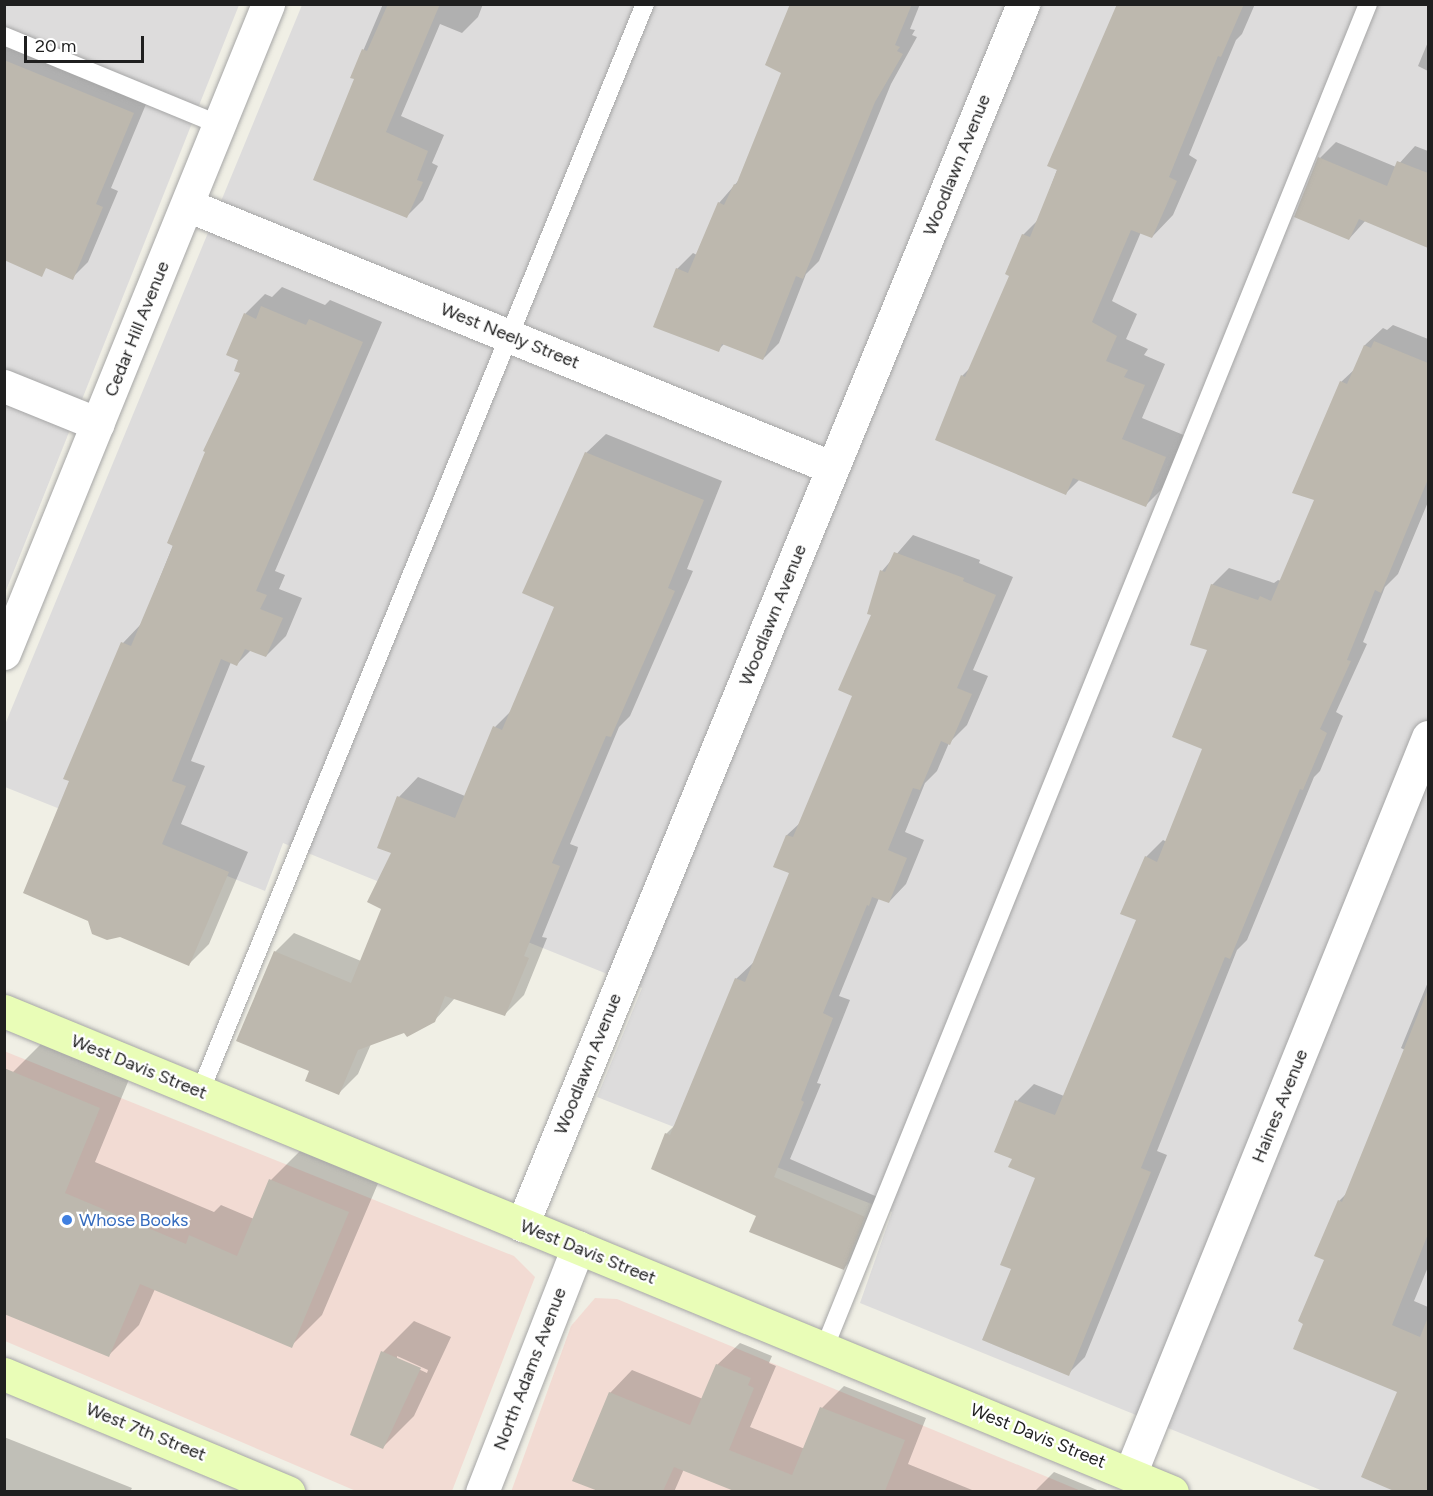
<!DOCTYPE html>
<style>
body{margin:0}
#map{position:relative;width:1433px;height:1496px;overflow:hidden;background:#f0efe5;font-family:Figtree,sans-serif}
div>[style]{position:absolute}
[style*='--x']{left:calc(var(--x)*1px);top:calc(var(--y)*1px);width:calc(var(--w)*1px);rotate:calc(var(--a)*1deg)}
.residential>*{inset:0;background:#dddcdc}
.commercial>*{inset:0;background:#f2dbd3}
.shadow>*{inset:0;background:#0003}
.building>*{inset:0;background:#bdb8ae}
.roads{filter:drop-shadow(0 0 2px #a6a6a6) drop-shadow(0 0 2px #a6a6a6)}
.lane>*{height:18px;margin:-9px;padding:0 9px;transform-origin:9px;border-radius:9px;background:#fff}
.street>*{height:33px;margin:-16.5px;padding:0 16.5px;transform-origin:16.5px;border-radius:16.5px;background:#fff}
.secondary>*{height:33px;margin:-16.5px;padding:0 16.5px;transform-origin:16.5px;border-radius:16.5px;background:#e9fdb7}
.dots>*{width:16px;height:16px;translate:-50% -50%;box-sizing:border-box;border:3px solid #fff;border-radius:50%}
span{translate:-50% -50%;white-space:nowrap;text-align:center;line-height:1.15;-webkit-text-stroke:4.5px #fff;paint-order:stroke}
.street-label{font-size:18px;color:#1f1f1f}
.shop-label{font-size:18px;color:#366cbe}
.left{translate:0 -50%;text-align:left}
.frame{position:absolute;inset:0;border:6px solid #1f1f1f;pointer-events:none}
.scale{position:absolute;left:24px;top:36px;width:120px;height:27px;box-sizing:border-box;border:3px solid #1f1f1f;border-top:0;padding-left:8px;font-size:18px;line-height:21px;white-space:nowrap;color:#1f1f1f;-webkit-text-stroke:4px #fff;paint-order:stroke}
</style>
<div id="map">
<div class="residential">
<div style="clip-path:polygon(5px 5px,239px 5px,5px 593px)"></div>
<div style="clip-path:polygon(302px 5px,1428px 5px,1428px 1491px,1323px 1491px,860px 1303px,892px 1212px,597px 1097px,642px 988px,283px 843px,265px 891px,5px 787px,4px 727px)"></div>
</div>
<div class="commercial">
<div style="clip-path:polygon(4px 1051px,514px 1256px,535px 1277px,452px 1491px,356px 1491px,5px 1341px)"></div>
<div style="clip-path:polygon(595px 1298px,617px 1299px,1081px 1491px,511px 1492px,571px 1326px)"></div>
</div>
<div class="shadow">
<div style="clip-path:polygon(383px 4px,483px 4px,478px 17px,462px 33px,440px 24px,401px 116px,444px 135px,432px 163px,438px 166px,423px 200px,407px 216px,356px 78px,352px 77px)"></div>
<div style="clip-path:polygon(790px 4px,920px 4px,910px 29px,915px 30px,912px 35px,917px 37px,891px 84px,819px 261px,806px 274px,779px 343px,763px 359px,724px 344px,718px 350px,677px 269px,693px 253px,697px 255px,719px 203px,739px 180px,783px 72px)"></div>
<div style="clip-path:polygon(1118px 4px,1255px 4px,1242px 34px,1236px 40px,1189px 155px,1197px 160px,1173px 215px,1152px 237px,1141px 232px,1112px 301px,1137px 314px,1126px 339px,1148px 349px,1144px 355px,1165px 364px,1142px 418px,1186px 436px,1167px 484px,1146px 505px,1080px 479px,1066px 493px,962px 376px,971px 367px,1011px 275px,1007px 273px,1023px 235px,1039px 219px)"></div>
<div style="clip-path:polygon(4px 41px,149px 97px,111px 188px,118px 191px,88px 262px,72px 278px,4px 242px)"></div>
<div style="clip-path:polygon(1428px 42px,1428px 71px,1418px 66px)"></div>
<div style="clip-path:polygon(1336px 142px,1396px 167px,1415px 146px,1428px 151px,1428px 246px,1366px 220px,1349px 239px,1320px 158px)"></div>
<div style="clip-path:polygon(282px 287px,325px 305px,330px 300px,382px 322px,275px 571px,285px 575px,279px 589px,302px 598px,286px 636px,266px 656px,251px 650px,237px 664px,231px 662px,191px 761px,205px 766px,181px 824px,248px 852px,209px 944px,189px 964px,71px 780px,123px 643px,142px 623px,242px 372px,240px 359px,245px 314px,265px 294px,272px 297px)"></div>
<div style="clip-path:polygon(1393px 325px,1428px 339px,1428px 502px,1398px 574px,1385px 587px,1363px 642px,1367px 644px,1336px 712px,1343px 716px,1320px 771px,1314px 777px,1247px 940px,1237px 950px,1196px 1053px,1157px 1151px,1167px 1155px,1085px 1357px,1068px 1374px,1013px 1268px,1037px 1177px,1013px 1158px,1017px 1101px,1034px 1084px,1064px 1096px,1138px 919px,1146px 857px,1163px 840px,1167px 842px,1204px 748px,1212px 585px,1229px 568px,1274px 583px,1278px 580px,1281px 581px,1316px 499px,1341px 382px,1356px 368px,1365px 345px,1383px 328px,1387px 330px)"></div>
<div style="clip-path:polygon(606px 434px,722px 481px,687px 569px,693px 571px,630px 716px,619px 727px,570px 844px,578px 847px,577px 851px,542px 937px,547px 938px,524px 995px,505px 1014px,455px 998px,434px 1021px,371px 1044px,358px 1074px,339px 1093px,310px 1071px,275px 952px,294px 933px,361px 961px,383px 908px,393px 852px,379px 847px,399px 797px,418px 777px,465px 796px,495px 727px,513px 709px,556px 606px,586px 453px)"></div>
<div style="clip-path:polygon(913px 535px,980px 560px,979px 563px,1013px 577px,973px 670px,988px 676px,967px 725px,949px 743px,937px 771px,925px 783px,905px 832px,924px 840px,906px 884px,889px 902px,879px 898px,839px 996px,850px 1000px,817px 1083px,821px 1084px,790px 1159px,882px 1199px,861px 1250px,844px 1268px,758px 1216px,666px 1134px,676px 1124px,736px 979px,754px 962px,790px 873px,775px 866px,787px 835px,801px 822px,854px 695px,882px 571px)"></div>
<div style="clip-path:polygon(1428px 982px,1428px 1267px,1414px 1301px,1428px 1307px,1428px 1492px,1398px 1492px,1363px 1476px,1399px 1391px,1326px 1260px,1339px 1201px,1348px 1192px,1405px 1050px,1401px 1048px)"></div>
<div style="clip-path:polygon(44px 1041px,130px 1077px,95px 1162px,214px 1212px,221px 1205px,254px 1219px,271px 1180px,302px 1149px,379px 1181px,322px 1315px,291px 1346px,155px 1289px,139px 1325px,108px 1356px,13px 1072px)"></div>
<div style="clip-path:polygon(evenodd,414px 1321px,451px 1337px,414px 1416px,383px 1447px,352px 1434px,383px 1352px,414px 1321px,397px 1356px,428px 1370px,427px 1373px,397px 1359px,397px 1356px)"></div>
<div style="clip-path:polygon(740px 1343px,772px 1356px,769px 1363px,776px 1366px,750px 1427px,805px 1449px,822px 1408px,844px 1386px,926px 1418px,908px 1464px,977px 1492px,738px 1492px,684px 1469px,674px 1492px,602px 1492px,574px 1480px,610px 1393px,632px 1370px,703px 1399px,717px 1365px)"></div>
<div style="clip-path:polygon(4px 1437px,132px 1488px,130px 1492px,4px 1492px)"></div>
<div style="clip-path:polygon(1054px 1472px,1102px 1492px,1034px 1492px)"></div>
</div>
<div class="building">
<div style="clip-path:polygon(388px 4px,440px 4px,386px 132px,428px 151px,417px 180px,423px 182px,407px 218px,313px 180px,354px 79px,350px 78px,362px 49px,367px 51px)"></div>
<div style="clip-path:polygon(790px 4px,912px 4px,895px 45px,900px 47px,897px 51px,903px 54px,875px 102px,803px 279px,796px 276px,763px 360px,722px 344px,719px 352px,653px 327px,676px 268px,688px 273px,718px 202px,724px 205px,734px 184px,736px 185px,781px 73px,765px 65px)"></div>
<div style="clip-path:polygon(1117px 4px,1244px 4px,1221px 57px,1218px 56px,1169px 177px,1177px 181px,1152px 238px,1131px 230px,1092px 322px,1117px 336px,1106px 361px,1128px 370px,1124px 377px,1145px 385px,1122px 439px,1166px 457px,1146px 507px,1073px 478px,1066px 495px,935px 440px,961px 375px,965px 377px,1009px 276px,1005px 274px,1022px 234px,1030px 237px,1057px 170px,1047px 166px)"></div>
<div style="clip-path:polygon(4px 60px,134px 113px,96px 204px,103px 207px,73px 280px,46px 268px,42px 277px,4px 260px)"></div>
<div style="clip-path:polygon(1318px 157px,1387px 186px,1397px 161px,1428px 173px,1428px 248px,1359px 219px,1349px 240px,1294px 217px)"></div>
<div style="clip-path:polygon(261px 306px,306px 325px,309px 319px,363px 342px,256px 591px,267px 595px,260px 609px,283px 618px,266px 657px,245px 649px,237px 666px,221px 659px,172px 781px,186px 786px,162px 844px,229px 872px,189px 966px,120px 937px,107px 940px,92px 934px,88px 921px,23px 893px,69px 781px,63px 779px,121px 642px,131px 646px,173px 546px,167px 543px,205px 452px,203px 451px,240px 373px,234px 371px,238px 360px,226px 355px,244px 313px,256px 319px)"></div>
<div style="clip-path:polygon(1374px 341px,1428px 363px,1428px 479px,1381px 593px,1375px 590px,1347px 660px,1351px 661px,1320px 729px,1327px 733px,1303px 790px,1300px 789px,1230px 959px,1225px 957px,1179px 1071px,1141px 1168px,1151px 1172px,1069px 1376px,982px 1340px,1011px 1269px,1000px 1265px,1035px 1178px,1008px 1167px,1012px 1159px,994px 1152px,1015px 1100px,1055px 1115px,1136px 920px,1120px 914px,1145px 856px,1157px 862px,1202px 749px,1172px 737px,1207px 650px,1190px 645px,1211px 584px,1258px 600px,1260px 596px,1271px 601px,1314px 500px,1292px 493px,1340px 381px,1347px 384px,1364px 345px,1371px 348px)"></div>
<div style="clip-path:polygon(585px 452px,704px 500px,668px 588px,675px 591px,611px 737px,606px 736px,552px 863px,560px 866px,524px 956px,529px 958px,505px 1016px,445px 996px,435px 1022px,407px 1037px,404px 1033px,358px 1050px,339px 1095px,305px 1081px,309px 1071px,236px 1041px,274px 951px,351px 983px,381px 909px,367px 902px,391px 853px,377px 848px,397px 796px,455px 818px,493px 726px,502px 730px,554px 607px,522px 593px)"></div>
<div style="clip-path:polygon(894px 552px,964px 578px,963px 581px,996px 595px,957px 688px,972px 694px,950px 745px,941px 741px,920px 790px,913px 788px,888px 850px,907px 858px,889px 903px,872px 897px,869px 906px,867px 905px,823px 1013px,833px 1018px,801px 1100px,804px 1102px,774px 1177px,865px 1217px,844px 1270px,749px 1232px,756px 1216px,651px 1169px,665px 1133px,670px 1135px,735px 978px,745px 982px,789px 873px,773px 867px,786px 835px,793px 837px,852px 696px,838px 690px,871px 615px,867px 614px,880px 570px,885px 572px)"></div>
<div style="clip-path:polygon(1427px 992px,1428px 1234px,1392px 1325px,1420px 1337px,1428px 1317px,1428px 1491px,1394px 1491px,1361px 1477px,1397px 1392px,1293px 1349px,1303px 1324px,1298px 1321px,1324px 1260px,1314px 1256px,1338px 1200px,1342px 1202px)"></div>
<div style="clip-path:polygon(4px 1068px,100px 1108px,65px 1193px,186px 1244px,189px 1235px,237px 1256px,269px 1179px,349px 1212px,292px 1348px,140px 1284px,109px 1357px,4px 1314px)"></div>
<div style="clip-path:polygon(381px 1351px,421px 1368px,383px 1449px,350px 1435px)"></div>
<div style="clip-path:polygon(716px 1364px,751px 1378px,748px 1385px,754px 1388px,729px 1450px,792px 1475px,820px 1407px,905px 1440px,885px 1491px,734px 1491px,674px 1467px,663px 1491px,598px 1491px,572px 1481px,609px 1392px,690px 1425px)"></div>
</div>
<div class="roads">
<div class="lane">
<div style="--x:4;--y:36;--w:234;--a:22.4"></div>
<div style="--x:200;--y:1092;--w:1175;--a:-67.76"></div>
<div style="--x:824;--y:1349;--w:1451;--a:-67.98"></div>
</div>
<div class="street">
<div style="--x:187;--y:205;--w:697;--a:22.15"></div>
<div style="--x:4;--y:386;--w:101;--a:22"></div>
<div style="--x:4;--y:653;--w:701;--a:-67.86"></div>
<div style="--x:522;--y:1225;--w:1320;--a:-67.69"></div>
<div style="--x:1130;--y:1474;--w:795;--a:-67.98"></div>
<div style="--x:482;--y:1492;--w:263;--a:-68.6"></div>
</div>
<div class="secondary">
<div style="--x:4;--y:1011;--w:1263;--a:22.38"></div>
<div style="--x:4;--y:1374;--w:308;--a:22.6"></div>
</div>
</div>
<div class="dots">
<div style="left:67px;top:1220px;background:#3f7fe0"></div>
</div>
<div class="street-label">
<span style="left:957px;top:165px;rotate:-68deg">Woodlawn Avenue</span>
<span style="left:137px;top:329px;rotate:-68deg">Cedar Hill Avenue</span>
<span style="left:510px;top:336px;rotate:22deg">West Neely Street</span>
<span style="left:773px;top:615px;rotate:-68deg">Woodlawn Avenue</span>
<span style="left:588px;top:1064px;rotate:-68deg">Woodlawn Avenue</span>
<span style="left:139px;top:1067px;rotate:22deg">West Davis Street</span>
<span style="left:1280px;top:1106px;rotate:-68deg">Haines Avenue</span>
<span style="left:588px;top:1252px;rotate:22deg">West Davis Street</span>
<span style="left:530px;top:1369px;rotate:-69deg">North Adams Avenue</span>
<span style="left:146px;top:1432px;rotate:22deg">West 7th Street</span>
<span style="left:1038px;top:1436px;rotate:22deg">West Davis Street</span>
</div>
<div class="shop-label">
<span class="left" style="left:79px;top:1220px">Whose Books</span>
</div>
<div class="frame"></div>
<div class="scale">20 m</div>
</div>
